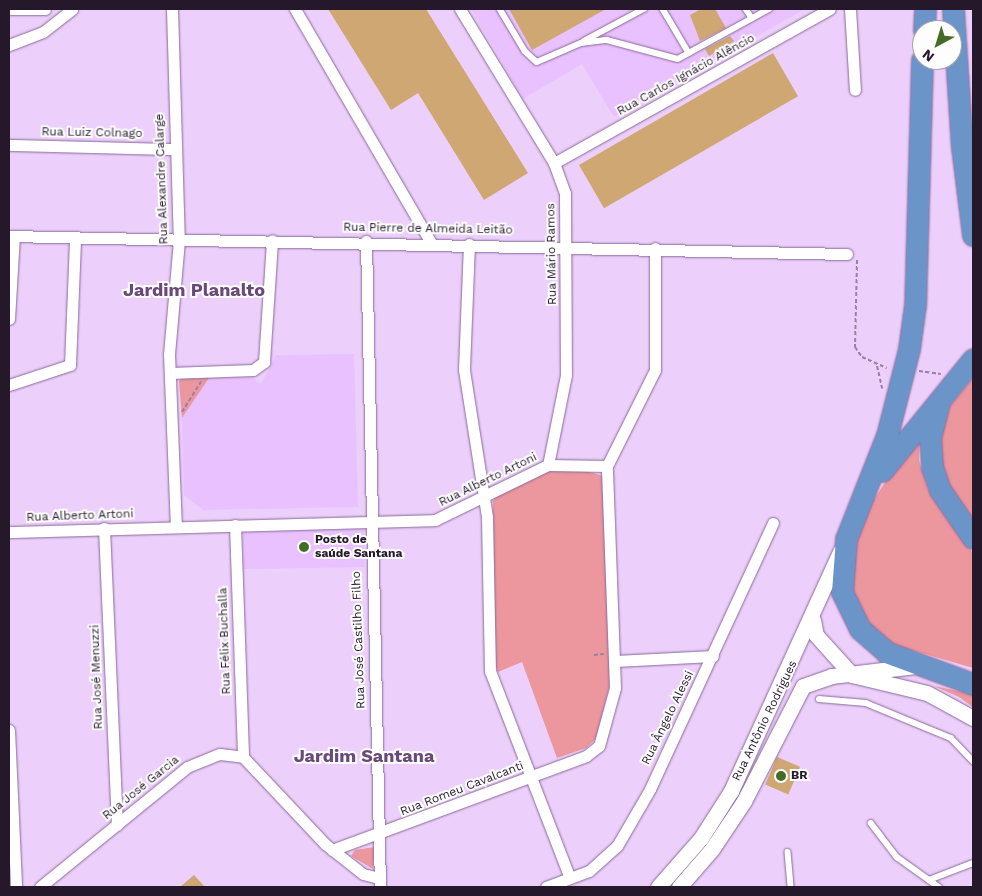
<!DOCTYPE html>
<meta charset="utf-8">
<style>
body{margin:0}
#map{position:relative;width:982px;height:896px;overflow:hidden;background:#ecd0fb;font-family:"Work Sans",sans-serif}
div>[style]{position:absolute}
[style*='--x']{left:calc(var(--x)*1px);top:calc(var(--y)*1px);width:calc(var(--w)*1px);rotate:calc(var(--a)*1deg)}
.built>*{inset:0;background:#e9c1fe;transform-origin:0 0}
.green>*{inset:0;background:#ec969e}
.building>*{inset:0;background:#cea773;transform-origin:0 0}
.path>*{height:2px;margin-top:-1px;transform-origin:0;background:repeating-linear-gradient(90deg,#9681a1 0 4px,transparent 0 6.5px)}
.roads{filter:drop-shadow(0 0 1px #89699a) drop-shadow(0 0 1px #89699a)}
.service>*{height:5.5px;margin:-2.75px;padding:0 2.75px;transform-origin:2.75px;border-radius:2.75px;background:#fff}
.minor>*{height:11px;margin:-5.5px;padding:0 5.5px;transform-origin:5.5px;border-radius:5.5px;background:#fff}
.tertiary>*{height:15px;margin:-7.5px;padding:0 7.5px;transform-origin:7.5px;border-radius:7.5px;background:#fff}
.motorway>*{height:21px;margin:-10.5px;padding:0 10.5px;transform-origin:10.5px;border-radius:10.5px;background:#6b95c9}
.dots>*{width:14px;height:14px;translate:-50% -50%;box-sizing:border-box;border:2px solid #fdfdfd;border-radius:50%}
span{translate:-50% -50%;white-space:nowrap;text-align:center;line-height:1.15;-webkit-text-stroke:4px #fdfdfd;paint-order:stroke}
.street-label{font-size:12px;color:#25182b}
.poi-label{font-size:12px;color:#25182b;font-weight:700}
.left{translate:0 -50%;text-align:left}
.district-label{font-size:18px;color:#684977;font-weight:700}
.frame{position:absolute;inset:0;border:10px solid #25182b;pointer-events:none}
.north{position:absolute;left:912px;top:20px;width:50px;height:50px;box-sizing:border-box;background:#fdfdfd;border:1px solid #a7a1a9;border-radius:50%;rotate:219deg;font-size:14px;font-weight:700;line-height:20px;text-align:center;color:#25182b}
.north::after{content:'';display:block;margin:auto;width:18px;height:22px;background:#446c27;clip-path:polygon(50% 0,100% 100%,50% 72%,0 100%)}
</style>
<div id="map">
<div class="built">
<div style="clip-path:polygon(471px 9px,805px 9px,614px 117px,582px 64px,523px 99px)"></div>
<div style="clip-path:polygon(354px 354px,358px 507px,203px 510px,184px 495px,182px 418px,209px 378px,252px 377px,261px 384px,276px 355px)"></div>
<div style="left:364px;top:525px;width:42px;height:121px;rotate:89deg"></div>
</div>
<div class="green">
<div style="clip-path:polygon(182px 378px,209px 378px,182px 418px,179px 381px)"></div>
<div style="clip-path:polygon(973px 378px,973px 525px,948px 491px,937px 446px,948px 408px)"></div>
<div style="clip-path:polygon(920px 429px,919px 460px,928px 489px,973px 553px,973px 668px,894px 645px,872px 629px,851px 595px,849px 556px,867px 510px)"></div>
<div style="clip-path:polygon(576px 468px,603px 476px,610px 684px,596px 739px,586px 748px,557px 758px,522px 662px,498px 672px,494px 661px,493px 501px,500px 490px,551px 471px)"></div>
<div style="clip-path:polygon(934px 686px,973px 694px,973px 707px,959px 697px)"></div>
<div style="clip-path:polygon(375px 847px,373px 869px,351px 856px,355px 850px)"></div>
</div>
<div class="building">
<div style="clip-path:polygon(328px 9px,426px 9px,528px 173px,484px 200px,418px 93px,391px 110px)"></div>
<div style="clip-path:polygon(509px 9px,606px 9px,532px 50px)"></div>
<div style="clip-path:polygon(701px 9px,715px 9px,726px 28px,700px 41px,690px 15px)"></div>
<div style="clip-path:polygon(730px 36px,734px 41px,709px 56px,705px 49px)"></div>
<div style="left:773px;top:53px;width:50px;height:224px;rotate:60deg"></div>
<div style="left:777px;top:757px;width:25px;height:30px;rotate:23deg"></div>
<div style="clip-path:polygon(194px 875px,205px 887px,180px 887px)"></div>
</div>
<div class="path">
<div style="--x:857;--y:260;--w:87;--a:91.3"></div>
<div style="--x:855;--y:347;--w:12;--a:55"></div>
<div style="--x:862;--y:357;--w:27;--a:24"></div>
<div style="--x:877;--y:366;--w:23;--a:77"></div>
<div style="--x:919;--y:371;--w:22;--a:8"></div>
<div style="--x:182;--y:412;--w:36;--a:-58"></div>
<div style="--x:594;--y:655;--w:10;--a:-6"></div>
</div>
<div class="roads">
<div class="service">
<div style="--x:500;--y:9;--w:49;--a:59.2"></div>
<div style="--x:525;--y:51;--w:16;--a:43"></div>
<div style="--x:537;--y:62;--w:48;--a:-23.4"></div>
<div style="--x:581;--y:43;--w:26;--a:-7"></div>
<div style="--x:607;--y:40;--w:73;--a:15"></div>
<div style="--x:678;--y:59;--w:104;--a:-28.8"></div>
<div style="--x:663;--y:9;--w:51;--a:59.4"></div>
<div style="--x:746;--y:9;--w:11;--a:56"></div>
<div style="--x:584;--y:41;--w:68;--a:-28.1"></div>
<div style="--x:819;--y:699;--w:47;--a:4.9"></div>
<div style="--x:866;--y:703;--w:92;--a:22.4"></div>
<div style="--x:951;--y:738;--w:32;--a:46"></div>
<div style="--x:871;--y:823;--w:43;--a:52.6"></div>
<div style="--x:897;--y:857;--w:52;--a:35.5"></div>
<div style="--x:788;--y:852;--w:35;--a:85"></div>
<div style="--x:929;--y:880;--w:47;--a:-21.1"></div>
</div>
<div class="minor">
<div style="--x:11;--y:9;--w:34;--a:0"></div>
<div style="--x:172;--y:9;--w:231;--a:88.3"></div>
<div style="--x:179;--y:240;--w:114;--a:95"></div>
<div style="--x:169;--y:354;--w:173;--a:87.7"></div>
<div style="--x:295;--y:9;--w:271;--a:59.8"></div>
<div style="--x:460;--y:9;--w:180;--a:58.6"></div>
<div style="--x:554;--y:163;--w:32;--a:70"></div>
<div style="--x:565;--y:193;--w:182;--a:89.7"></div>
<div style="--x:566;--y:375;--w:92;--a:101.3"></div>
<div style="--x:850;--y:9;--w:81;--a:86.5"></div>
<div style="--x:9;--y:45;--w:36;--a:-21"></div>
<div style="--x:43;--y:32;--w:37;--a:-38"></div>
<div style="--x:9;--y:145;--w:165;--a:1.4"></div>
<div style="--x:554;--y:163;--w:316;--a:-29.2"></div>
<div style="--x:9;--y:236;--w:838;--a:1.23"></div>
<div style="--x:366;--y:241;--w:646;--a:88.76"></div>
<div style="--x:469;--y:244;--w:126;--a:92.3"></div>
<div style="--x:464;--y:370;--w:149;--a:81.1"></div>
<div style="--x:487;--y:517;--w:154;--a:88.9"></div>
<div style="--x:490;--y:671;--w:222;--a:68.9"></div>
<div style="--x:9;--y:319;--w:83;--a:-86.6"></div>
<div style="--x:170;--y:373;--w:83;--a:-2.1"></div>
<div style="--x:253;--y:370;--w:14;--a:-36"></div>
<div style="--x:264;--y:362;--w:122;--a:-86.2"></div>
<div style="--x:9;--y:385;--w:64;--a:-18.2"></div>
<div style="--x:70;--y:365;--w:127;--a:-87.7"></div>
<div style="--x:235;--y:525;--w:232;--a:88"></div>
<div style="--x:104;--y:528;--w:297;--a:87.5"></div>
<div style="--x:9;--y:532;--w:426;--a:-1.6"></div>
<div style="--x:435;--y:520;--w:126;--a:-26"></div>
<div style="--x:548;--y:465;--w:59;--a:1"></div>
<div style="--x:615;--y:661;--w:98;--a:-2.9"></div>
<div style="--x:9;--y:730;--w:157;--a:87.4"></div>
<div style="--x:332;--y:850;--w:271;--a:-20.3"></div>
<div style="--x:586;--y:756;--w:16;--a:-38"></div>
<div style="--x:599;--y:746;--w:60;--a:-74.6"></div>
<div style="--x:615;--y:688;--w:222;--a:-92.1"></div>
<div style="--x:607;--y:466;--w:107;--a:-63.4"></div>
<div style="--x:655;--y:370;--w:122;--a:-90"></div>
<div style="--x:40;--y:887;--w:190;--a:-39.2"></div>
<div style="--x:187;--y:767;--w:35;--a:-22"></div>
<div style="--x:220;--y:754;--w:23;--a:7"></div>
<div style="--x:243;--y:757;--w:120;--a:46.7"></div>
<div style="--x:325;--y:844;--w:48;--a:38.3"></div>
<div style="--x:363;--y:874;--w:16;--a:14"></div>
<div style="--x:546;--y:887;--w:46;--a:-20.4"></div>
<div style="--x:589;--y:871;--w:38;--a:-42"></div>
<div style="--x:617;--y:846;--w:66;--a:-59.9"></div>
<div style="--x:650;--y:789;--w:293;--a:-65.2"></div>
</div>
<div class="tertiary">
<div style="--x:813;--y:620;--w:15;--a:79"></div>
<div style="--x:816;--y:635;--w:54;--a:48"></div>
<div style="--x:852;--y:675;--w:77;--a:13.5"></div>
<div style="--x:927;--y:693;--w:52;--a:28.5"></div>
<div style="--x:658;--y:887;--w:65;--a:-48.7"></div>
<div style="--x:701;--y:838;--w:56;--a:-57.4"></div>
<div style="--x:731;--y:791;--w:263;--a:-65.5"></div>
<div style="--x:679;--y:887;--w:50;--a:-49"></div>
<div style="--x:712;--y:849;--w:58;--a:-56.3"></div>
<div style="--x:744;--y:801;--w:129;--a:-62.8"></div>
<div style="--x:803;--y:686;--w:31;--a:-19"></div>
<div style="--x:832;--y:676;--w:85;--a:-6.8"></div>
</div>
<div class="motorway">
<div style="--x:953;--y:9;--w:138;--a:86.3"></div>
<div style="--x:962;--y:147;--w:89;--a:82.9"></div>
<div style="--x:924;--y:30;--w:21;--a:-87"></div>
<div style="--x:922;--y:60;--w:245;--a:91.6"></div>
<div style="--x:915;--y:305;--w:44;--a:97.8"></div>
<div style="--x:909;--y:349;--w:89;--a:104.3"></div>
<div style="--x:887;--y:435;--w:112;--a:111.5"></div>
<div style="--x:846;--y:539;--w:53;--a:94.3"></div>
<div style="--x:842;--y:592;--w:41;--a:64.1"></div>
<div style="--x:860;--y:629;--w:35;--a:41"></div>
<div style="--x:886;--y:652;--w:93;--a:20.2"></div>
<div style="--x:939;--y:402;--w:36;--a:104"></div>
<div style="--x:930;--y:437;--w:30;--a:86"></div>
<div style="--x:932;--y:467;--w:24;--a:71"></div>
<div style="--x:940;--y:490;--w:58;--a:55.5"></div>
<div style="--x:882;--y:471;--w:144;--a:-50.9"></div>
</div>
</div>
<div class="dots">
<div style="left:304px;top:547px;background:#446c27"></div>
<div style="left:781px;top:776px;background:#446c27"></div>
</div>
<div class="street-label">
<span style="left:686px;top:75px;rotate:-29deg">Rua Carlos Ignácio Alêncio</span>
<span style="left:92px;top:133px;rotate:1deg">Rua Luiz Colnago</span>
<span style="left:162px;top:179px;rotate:-92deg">Rua Alexandre Calarge</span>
<span style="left:428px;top:229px;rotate:1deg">Rua Pierre de Almeida Leitão</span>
<span style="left:552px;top:254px;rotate:-91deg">Rua Mário Ramos</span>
<span style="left:488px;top:480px;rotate:-26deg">Rua Alberto Artoni</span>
<span style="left:80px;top:516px;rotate:-2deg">Rua Alberto Artoni</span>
<span style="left:359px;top:640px;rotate:-92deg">Rua José Castilho Filho</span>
<span style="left:225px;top:641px;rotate:-92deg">Rua Félix Buchalla</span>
<span style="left:97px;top:677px;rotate:-92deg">Rua José Menuzzi</span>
<span style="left:668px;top:718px;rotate:-64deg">Rua Ângelo Alessi</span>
<span style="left:765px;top:721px;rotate:-64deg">Rua Antônio Rodrigues</span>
<span style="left:141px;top:788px;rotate:-39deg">Rua José Garcia</span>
<span style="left:462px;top:789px;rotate:-21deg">Rua Romeu Cavalcanti</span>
</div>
<div class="poi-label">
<span class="left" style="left:315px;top:547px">Posto de<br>saúde Santana</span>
<span class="left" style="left:791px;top:776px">BR</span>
</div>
<div class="district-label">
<span style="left:194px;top:290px">Jardim Planalto</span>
<span style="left:364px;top:756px">Jardim Santana</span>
</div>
<div class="frame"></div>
<div class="north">N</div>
</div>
